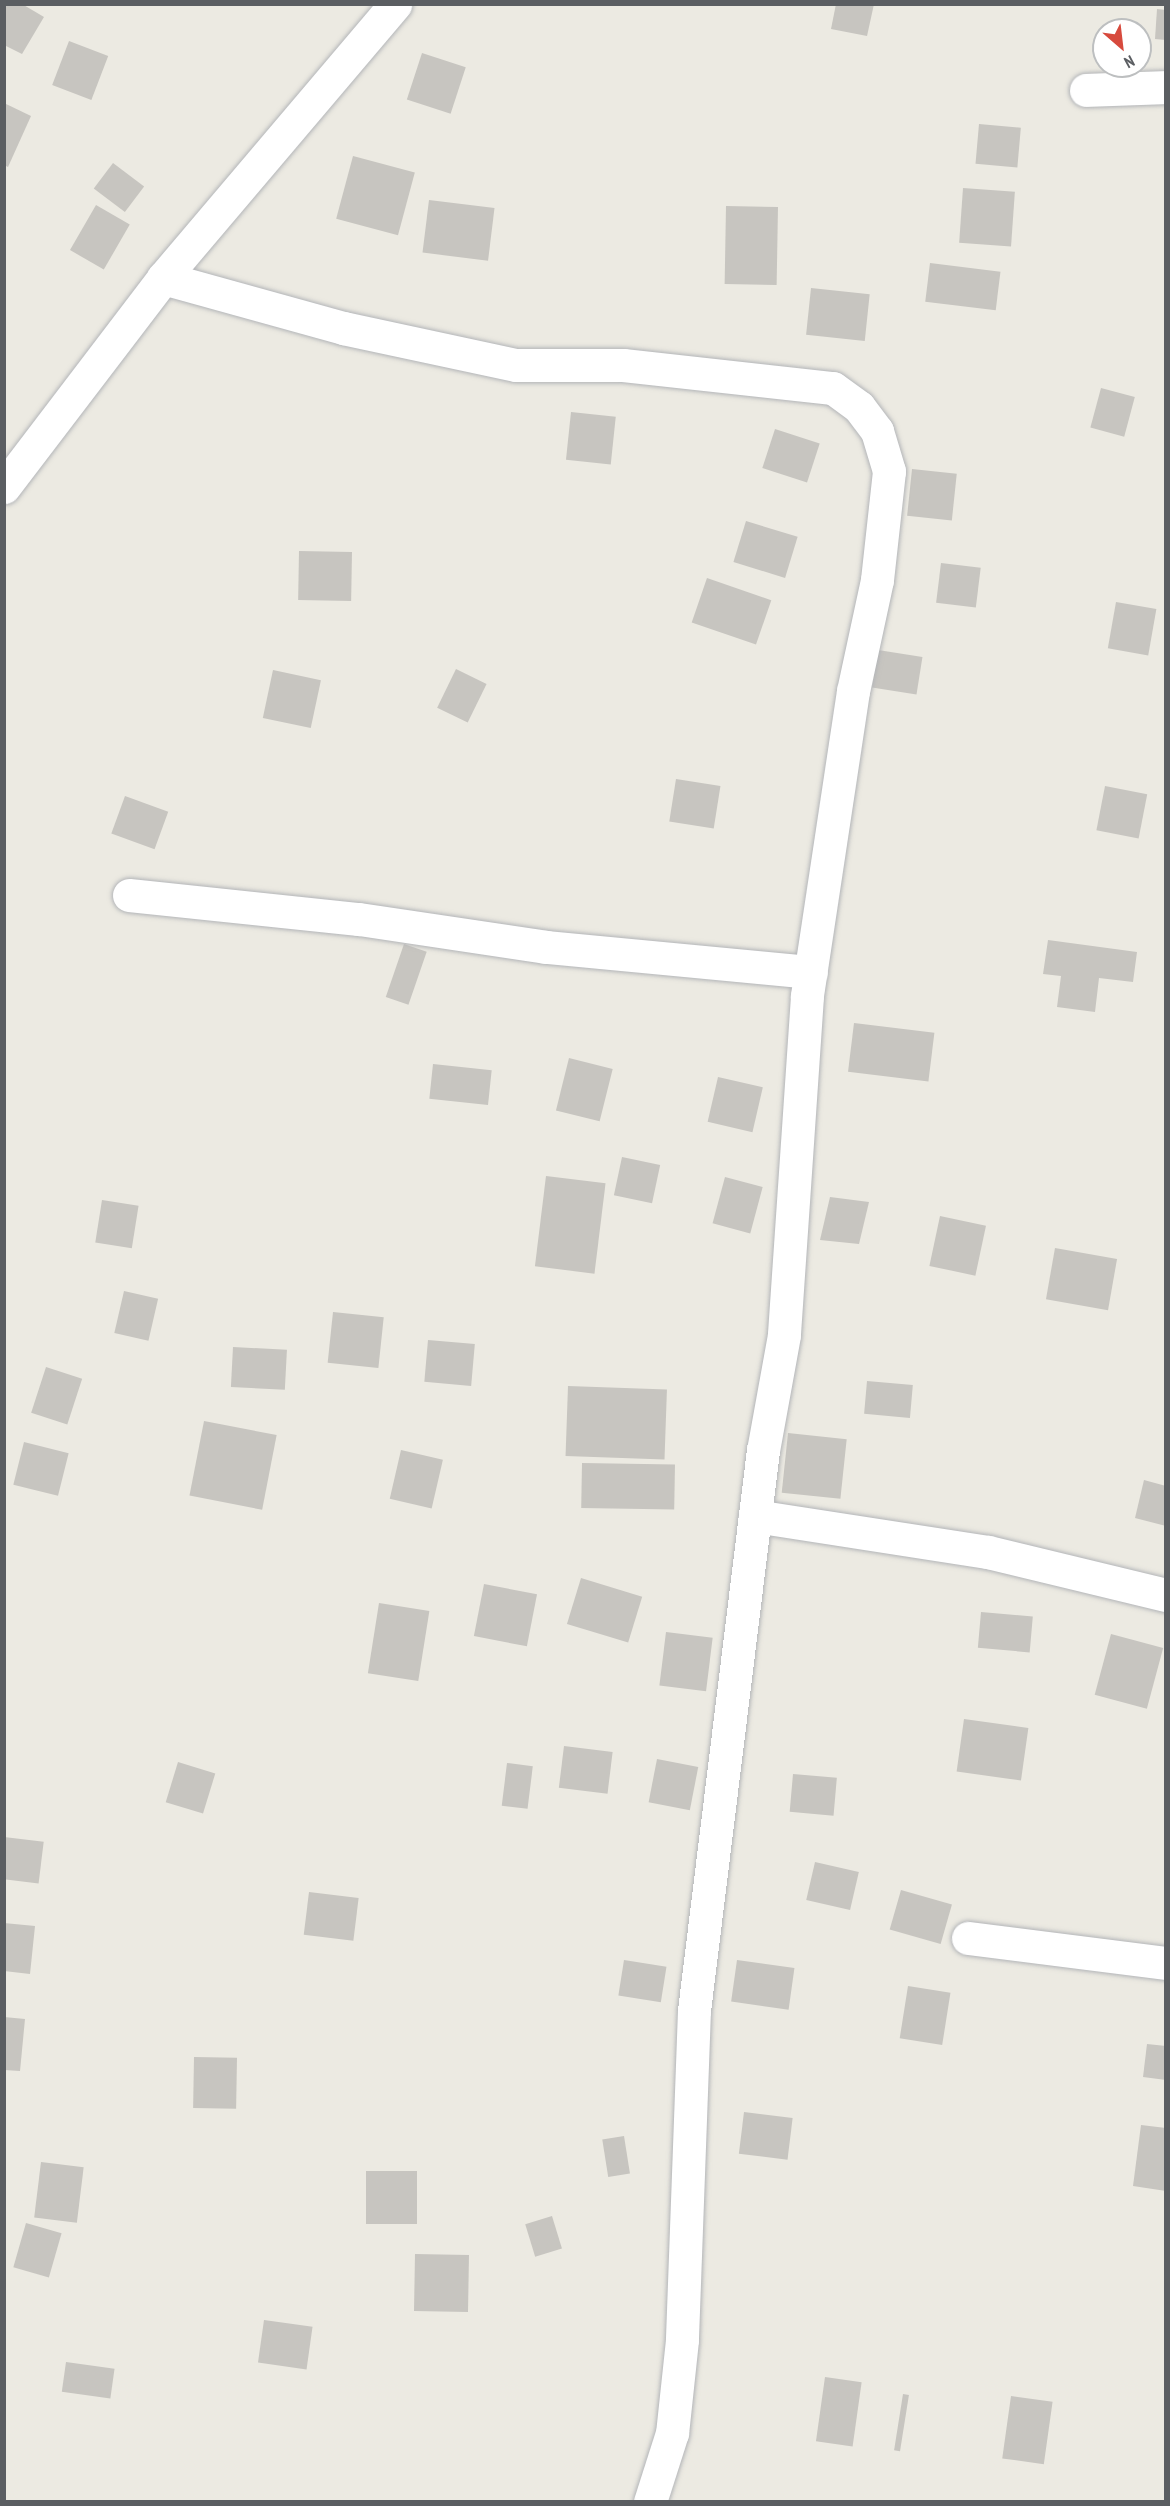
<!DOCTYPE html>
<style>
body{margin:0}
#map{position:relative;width:1170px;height:2506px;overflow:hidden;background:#eceae2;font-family:"PT Sans Narrow",sans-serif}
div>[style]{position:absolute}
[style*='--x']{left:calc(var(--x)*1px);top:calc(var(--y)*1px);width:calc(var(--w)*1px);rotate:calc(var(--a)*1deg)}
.building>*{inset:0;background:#c7c5c0;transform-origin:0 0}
.roads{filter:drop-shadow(0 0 2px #b3b5b8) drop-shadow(0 0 2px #b3b5b8)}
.street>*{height:33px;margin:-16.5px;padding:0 16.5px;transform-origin:16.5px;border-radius:16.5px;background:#fff}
span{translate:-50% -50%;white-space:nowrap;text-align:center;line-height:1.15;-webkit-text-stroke:4.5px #fff;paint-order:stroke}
.frame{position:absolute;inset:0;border:6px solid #5b5e62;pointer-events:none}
.north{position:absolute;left:1092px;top:18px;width:60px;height:60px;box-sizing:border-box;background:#fff;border:2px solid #bdbfc0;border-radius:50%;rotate:152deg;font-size:16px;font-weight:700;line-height:24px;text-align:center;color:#5b5e62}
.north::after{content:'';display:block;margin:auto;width:21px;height:27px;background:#d74a3d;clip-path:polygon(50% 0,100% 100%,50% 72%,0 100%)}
</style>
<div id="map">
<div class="building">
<div style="clip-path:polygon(4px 4px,22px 4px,44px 17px,22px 54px,4px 45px)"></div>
<div style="clip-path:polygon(836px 4px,874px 4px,867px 36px,831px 29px)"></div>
<div style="clip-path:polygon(1157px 9px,1166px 10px,1166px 40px,1155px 39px)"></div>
<div style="left:69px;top:41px;width:42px;height:47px;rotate:21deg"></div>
<div style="left:422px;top:53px;width:46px;height:49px;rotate:18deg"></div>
<div style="clip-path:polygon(4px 103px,31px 116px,8px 167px,4px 165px)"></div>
<div style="left:979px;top:124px;width:42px;height:40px;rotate:5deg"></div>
<div style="left:353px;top:156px;width:64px;height:65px;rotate:15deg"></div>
<div style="left:113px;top:163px;width:39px;height:32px;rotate:37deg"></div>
<div style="left:963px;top:188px;width:52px;height:55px;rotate:4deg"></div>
<div style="left:429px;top:200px;width:66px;height:53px;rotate:7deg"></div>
<div style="left:96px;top:205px;width:39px;height:52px;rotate:30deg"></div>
<div style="left:726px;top:206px;width:52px;height:78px;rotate:1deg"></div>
<div style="left:930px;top:263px;width:71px;height:39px;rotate:7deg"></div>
<div style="left:811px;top:288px;width:59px;height:47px;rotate:6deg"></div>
<div style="left:1101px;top:388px;width:35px;height:41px;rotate:15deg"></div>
<div style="left:571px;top:412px;width:45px;height:48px;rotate:6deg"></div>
<div style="left:775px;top:429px;width:47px;height:41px;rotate:18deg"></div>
<div style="left:912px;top:469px;width:45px;height:47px;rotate:6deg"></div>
<div style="left:746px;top:521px;width:54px;height:43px;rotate:17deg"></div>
<div style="left:299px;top:551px;width:53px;height:49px;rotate:1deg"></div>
<div style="left:941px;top:563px;width:40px;height:40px;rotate:7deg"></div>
<div style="left:707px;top:578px;width:68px;height:47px;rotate:19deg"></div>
<div style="left:1116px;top:602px;width:41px;height:47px;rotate:10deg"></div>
<div style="left:878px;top:650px;width:45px;height:38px;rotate:9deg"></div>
<div style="left:456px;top:669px;width:34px;height:43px;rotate:26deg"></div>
<div style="left:273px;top:670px;width:49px;height:49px;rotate:12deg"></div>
<div style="left:676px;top:779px;width:45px;height:43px;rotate:9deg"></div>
<div style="left:1105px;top:786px;width:43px;height:45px;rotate:11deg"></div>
<div style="left:125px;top:796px;width:46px;height:40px;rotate:20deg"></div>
<div style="clip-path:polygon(1048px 940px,1137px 952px,1133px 982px,1099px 978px,1095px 1012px,1057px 1007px,1061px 976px,1043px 974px)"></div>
<div style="left:404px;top:944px;width:24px;height:56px;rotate:19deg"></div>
<div style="left:854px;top:1023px;width:81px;height:49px;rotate:7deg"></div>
<div style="left:569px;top:1058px;width:45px;height:54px;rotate:14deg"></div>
<div style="left:433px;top:1064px;width:59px;height:35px;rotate:6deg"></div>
<div style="left:718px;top:1077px;width:46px;height:46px;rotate:13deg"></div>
<div style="left:622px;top:1157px;width:39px;height:39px;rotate:12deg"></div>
<div style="left:546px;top:1176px;width:60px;height:91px;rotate:7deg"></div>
<div style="left:725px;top:1177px;width:39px;height:48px;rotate:15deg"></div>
<div style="clip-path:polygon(830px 1197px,869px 1202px,859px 1244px,820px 1240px)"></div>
<div style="left:102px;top:1200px;width:37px;height:43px;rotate:9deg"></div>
<div style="left:940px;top:1216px;width:47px;height:51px;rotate:12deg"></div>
<div style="left:1055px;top:1248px;width:63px;height:52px;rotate:10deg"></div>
<div style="left:124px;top:1291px;width:35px;height:43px;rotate:13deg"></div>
<div style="left:333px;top:1312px;width:51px;height:51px;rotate:6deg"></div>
<div style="left:428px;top:1340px;width:47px;height:42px;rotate:5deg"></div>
<div style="left:233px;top:1347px;width:54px;height:40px;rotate:3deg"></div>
<div style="left:46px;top:1367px;width:38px;height:48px;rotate:18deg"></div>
<div style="left:867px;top:1381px;width:46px;height:33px;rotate:5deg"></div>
<div style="left:568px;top:1386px;width:99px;height:70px;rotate:2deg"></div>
<div style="left:204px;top:1421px;width:74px;height:76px;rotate:11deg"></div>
<div style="left:788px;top:1433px;width:59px;height:60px;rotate:6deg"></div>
<div style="left:24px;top:1442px;width:46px;height:44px;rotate:14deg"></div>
<div style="left:401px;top:1450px;width:43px;height:50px;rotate:13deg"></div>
<div style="left:582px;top:1463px;width:93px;height:45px;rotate:1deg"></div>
<div style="clip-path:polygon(1144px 1480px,1166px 1486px,1166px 1526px,1135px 1518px)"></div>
<div style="left:581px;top:1578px;width:64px;height:48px;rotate:17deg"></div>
<div style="left:484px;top:1584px;width:54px;height:53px;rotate:11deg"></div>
<div style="left:379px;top:1603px;width:51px;height:71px;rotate:9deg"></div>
<div style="left:981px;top:1612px;width:52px;height:36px;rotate:5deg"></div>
<div style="left:666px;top:1632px;width:47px;height:54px;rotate:7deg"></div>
<div style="left:1111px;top:1634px;width:54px;height:63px;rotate:15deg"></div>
<div style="left:964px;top:1719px;width:65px;height:53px;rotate:8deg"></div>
<div style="left:564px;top:1746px;width:49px;height:42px;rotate:7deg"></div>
<div style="left:657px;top:1759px;width:42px;height:44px;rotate:11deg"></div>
<div style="left:178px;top:1762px;width:39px;height:42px;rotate:17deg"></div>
<div style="left:507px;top:1763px;width:26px;height:43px;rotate:7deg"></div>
<div style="left:793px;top:1774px;width:44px;height:38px;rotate:5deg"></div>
<div style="left:4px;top:1837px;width:40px;height:42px;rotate:7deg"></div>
<div style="left:815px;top:1862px;width:45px;height:39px;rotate:13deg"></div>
<div style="left:901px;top:1890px;width:53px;height:41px;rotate:16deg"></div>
<div style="left:309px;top:1892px;width:50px;height:43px;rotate:7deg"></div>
<div style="clip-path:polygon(4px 1923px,35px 1926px,30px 1974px,4px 1971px)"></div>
<div style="left:624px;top:1960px;width:43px;height:36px;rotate:9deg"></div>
<div style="left:737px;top:1960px;width:58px;height:42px;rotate:8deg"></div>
<div style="left:908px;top:1986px;width:43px;height:53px;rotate:9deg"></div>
<div style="clip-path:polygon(4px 2017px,25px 2019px,20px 2071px,4px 2070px)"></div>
<div style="clip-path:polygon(1147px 2044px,1166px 2046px,1166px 2080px,1143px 2077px)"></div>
<div style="left:194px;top:2057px;width:43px;height:51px;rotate:1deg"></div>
<div style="left:744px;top:2112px;width:49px;height:42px;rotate:7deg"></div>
<div style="clip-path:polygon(1141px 2125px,1166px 2128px,1166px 2191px,1133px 2186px)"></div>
<div style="left:624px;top:2136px;width:38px;height:22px;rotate:81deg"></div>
<div style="left:41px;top:2162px;width:43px;height:56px;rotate:7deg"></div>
<div style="left:366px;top:2171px;width:51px;height:53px"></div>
<div style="left:552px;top:2216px;width:34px;height:28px;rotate:73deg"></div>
<div style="left:26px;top:2223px;width:37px;height:46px;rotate:16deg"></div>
<div style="left:415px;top:2254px;width:54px;height:57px;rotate:1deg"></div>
<div style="left:264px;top:2320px;width:49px;height:43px;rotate:8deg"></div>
<div style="left:66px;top:2362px;width:49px;height:30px;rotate:8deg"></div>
<div style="left:825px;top:2377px;width:37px;height:65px;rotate:8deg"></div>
<div style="left:903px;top:2394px;width:6px;height:57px;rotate:9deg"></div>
<div style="left:1011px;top:2396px;width:42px;height:63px;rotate:8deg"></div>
</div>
<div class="roads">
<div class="street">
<div style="--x:1086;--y:90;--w:80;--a:-2.1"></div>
<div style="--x:163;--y:278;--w:187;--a:15.5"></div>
<div style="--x:343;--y:328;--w:177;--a:12.1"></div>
<div style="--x:516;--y:365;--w:107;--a:0"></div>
<div style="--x:623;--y:365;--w:211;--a:6.3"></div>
<div style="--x:833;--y:388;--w:32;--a:36"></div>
<div style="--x:859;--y:407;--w:30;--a:53"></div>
<div style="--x:877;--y:431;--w:42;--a:73.3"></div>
<div style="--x:889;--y:471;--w:110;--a:96.3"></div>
<div style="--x:877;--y:580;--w:114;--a:102.2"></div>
<div style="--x:853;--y:691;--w:308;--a:98.6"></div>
<div style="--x:807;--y:996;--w:340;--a:93.9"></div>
<div style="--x:784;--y:1335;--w:117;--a:100.3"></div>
<div style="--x:763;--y:1450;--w:564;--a:97.02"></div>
<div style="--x:694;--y:2010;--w:330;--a:92.1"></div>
<div style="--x:682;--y:2340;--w:94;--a:96.1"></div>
<div style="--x:672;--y:2433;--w:72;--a:107.7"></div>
<div style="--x:4;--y:487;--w:263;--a:-52.7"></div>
<div style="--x:163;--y:278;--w:359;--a:-49.7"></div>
<div style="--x:129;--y:895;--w:231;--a:6"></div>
<div style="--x:359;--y:919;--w:189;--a:8.5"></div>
<div style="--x:546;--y:947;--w:266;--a:5.4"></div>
<div style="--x:755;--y:1516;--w:236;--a:8.8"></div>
<div style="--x:988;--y:1552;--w:183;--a:13.6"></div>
<div style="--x:968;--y:1938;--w:200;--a:7.2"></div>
</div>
</div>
<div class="frame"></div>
<div class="north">N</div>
</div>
